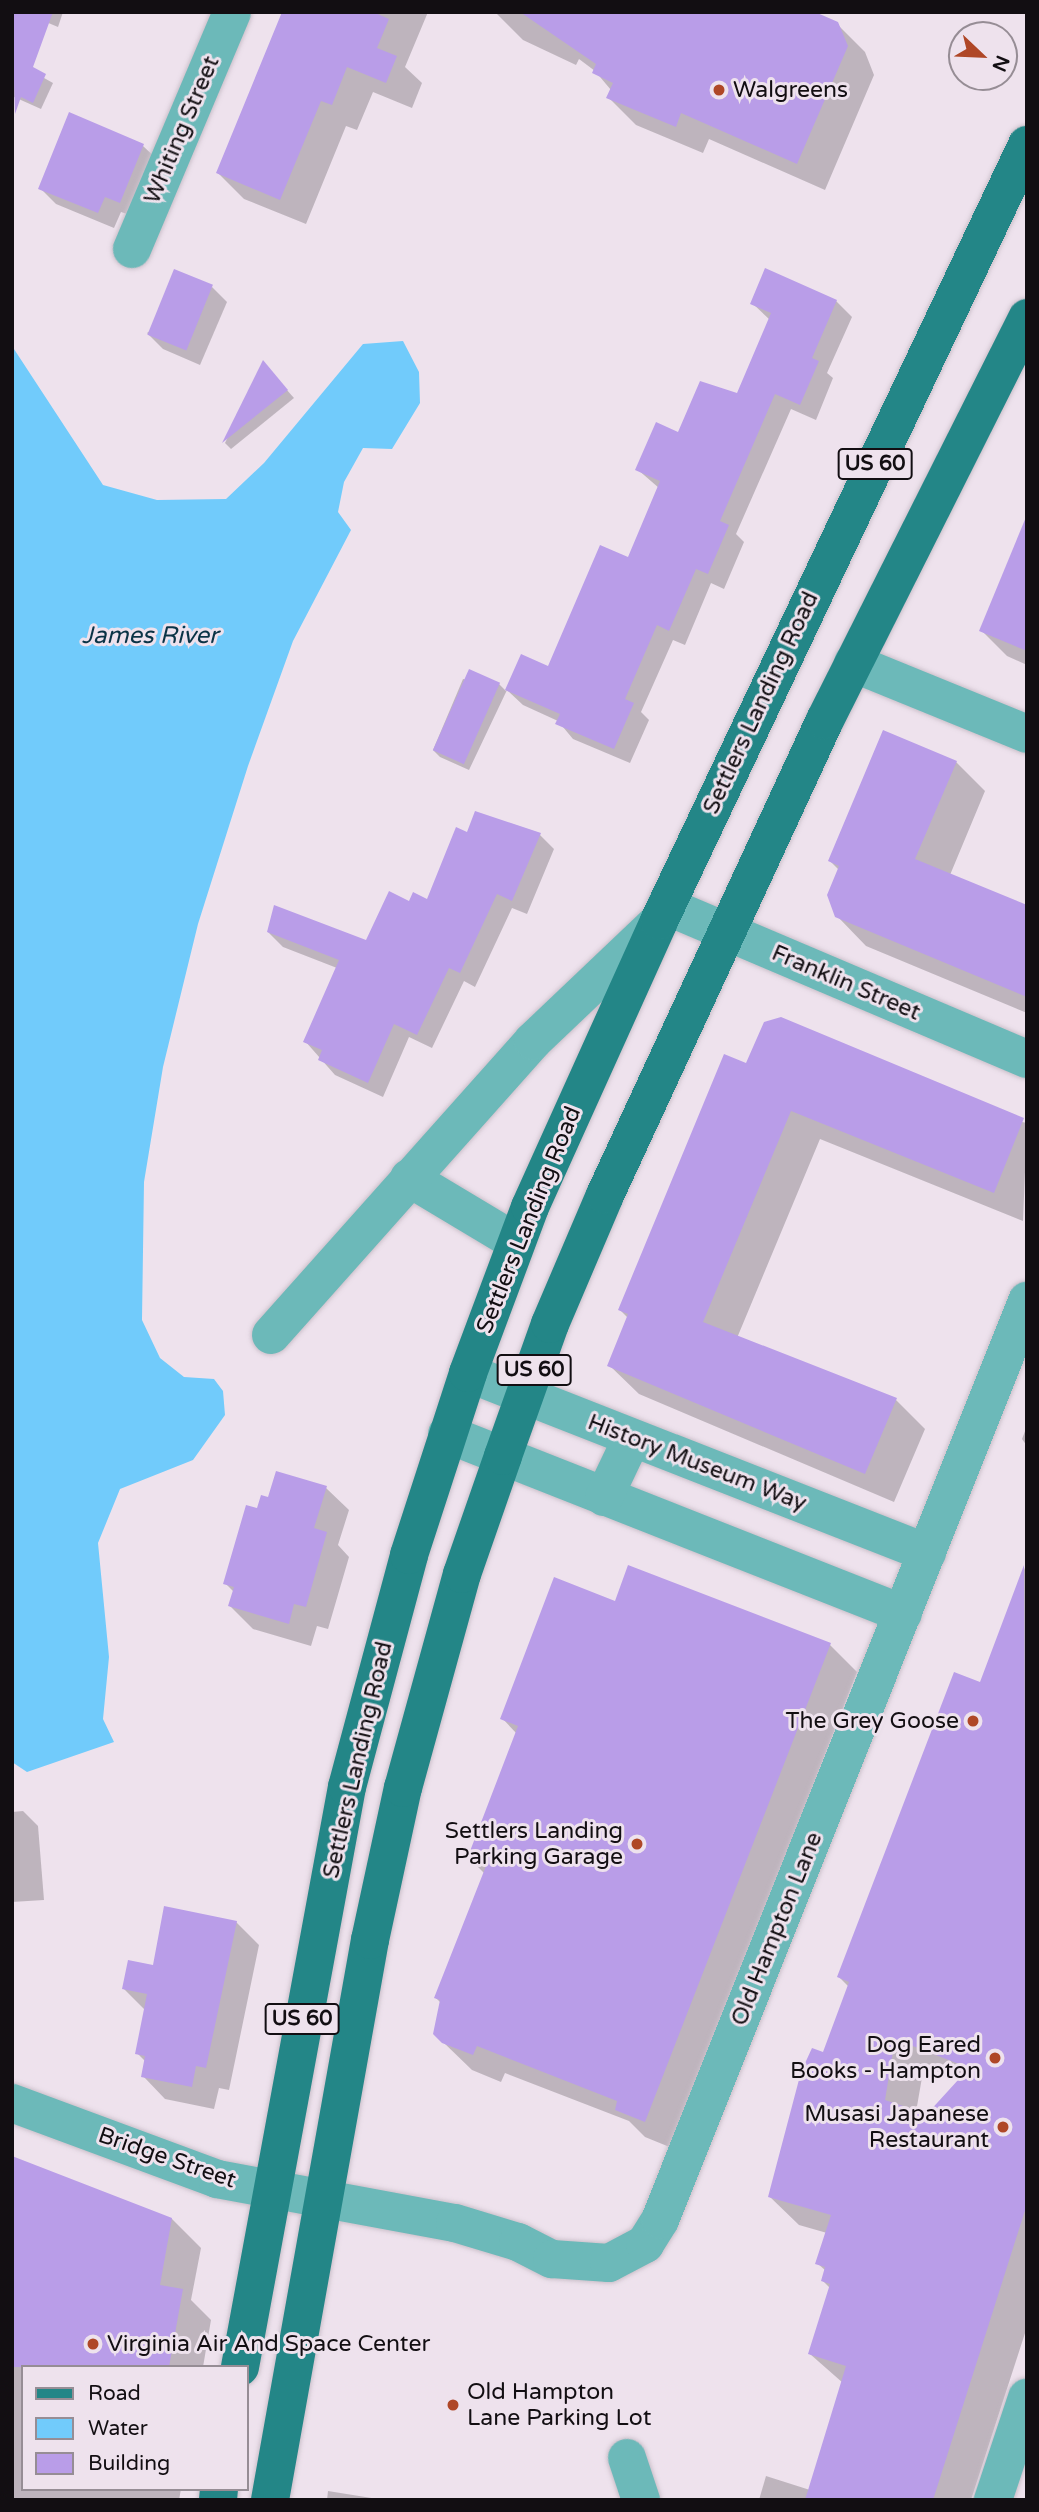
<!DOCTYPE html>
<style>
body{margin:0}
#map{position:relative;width:1039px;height:2512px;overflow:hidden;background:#eee2ed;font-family:"Varela Round",sans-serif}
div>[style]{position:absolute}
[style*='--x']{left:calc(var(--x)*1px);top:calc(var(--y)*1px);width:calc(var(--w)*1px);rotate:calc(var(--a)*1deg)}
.water>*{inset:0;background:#71cbfb}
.shadow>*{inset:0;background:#0003}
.building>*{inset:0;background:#b99de8;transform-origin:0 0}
.roads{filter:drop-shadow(0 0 2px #cbc0ca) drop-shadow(0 0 2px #cbc0ca)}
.minor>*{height:38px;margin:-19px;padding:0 19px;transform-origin:19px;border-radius:19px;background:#6cb9b9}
.major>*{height:38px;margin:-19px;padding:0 19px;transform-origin:19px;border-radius:19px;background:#238687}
.dots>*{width:19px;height:19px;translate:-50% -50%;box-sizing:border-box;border:4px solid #eee2ed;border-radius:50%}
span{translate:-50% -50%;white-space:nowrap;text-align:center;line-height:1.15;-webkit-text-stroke:6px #eee2ed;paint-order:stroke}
.shield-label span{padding:2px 5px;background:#eee2ed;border:2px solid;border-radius:5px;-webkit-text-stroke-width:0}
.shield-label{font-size:21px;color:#120e12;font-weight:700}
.poi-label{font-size:23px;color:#120e12}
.left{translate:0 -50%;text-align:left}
.right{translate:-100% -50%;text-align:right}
.street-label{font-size:23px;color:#120e12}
.water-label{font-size:24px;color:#0a3346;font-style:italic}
.frame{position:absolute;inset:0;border:14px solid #120e12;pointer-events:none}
.legend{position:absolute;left:21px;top:2365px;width:228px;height:126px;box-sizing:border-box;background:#eee2ed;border:2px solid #968d95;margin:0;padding:9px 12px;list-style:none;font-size:21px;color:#120e12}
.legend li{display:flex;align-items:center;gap:14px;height:35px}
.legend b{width:35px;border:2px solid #968d95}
.north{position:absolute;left:948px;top:21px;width:70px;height:70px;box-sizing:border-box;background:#eee2ed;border:2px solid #968d95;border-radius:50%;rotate:113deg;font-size:19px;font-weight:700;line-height:28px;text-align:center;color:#120e12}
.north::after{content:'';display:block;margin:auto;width:24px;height:32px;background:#af4727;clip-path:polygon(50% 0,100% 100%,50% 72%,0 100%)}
</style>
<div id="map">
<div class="water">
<div style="clip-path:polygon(403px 341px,419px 372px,420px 403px,392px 449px,363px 448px,344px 482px,338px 512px,351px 530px,293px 641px,248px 766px,198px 924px,163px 1067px,144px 1182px,142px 1320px,160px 1358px,184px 1377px,214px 1379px,223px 1391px,225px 1415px,193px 1460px,120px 1489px,98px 1543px,109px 1657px,103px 1719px,114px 1742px,27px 1772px,12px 1762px,12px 346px,103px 485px,157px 500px,226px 499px,264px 463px,363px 344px)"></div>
</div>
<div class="shadow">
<div style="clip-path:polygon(22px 12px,63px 12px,58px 27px)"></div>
<div style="clip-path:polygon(286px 12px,428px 12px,405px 67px,422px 83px,412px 108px,373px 92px,357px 130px,346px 126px,306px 224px,244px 199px,218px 173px)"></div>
<div style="clip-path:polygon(495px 12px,810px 12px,837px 24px,865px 52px,874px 75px,825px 190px,709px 139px,703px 153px,636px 125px,608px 97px,611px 90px,595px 71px,579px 59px,576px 65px,523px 40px)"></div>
<div style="clip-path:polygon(12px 60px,53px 83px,41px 109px,12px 96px)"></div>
<div style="clip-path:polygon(143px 146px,159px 161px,136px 217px,121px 212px,114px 228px,56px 204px,40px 188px)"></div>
<div style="clip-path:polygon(766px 271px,836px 301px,852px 317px,827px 373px,833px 378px,816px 420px,791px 409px,736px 534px,744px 542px,724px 589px,711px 583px,685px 645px,673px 640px,641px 712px,649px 720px,630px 763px,573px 739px,558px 721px,523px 705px,507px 690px,469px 770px,440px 757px,433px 750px,463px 679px,499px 684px,506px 691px,522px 656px,549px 668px,629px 560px,659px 488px,637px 469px,738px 395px,770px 320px,752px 303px)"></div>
<div style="clip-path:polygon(212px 287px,227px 302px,200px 365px,163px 349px,147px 333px)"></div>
<div style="clip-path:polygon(263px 363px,294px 398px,231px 449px,225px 443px)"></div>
<div style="clip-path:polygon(1027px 521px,1027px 665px,1007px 656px,981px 630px)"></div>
<div style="clip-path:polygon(956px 762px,985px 791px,950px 875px,1027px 907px,1027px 1013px,866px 946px,837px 916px,839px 870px,830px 861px)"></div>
<div style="clip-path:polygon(467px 834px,540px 835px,554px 849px,527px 914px,512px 908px,475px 987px,464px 981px,432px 1048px,409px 1037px,383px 1097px,335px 1075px,305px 1041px,337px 968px,283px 947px,268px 932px,367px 943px,410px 904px,428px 901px)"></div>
<div style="clip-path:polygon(747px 1065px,1027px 1123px,1023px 1221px,820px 1139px,737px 1338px,896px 1400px,925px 1429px,894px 1502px,639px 1394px,609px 1365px,628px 1318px,620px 1310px)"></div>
<div style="clip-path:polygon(1027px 1426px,1027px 1446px,1022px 1439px)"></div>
<div style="clip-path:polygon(326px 1488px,349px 1510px,338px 1545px,349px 1557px,328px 1629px,317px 1626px,311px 1646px,253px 1629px,230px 1606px,234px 1592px,225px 1583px,258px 1510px,269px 1499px)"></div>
<div style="clip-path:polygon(evenodd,1027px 1562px,1027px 2327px,971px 2500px,759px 2500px,766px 2476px,810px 2490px,843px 2383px,810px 2354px,830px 2288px,823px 2281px,826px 2271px,817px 2263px,827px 2233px,799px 2225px,770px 2197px,849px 1987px,839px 1977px,981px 1685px,1027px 1562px,924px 2066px,960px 2080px,928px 2116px,916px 2112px,924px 2066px)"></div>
<div style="clip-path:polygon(616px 1604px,830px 1645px,857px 1672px,672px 2148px,645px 2137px,629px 2121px,505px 2073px,501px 2082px,472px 2070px,443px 2042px,441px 2003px,436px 1998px,485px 1874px,469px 1858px,517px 1734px,502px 1718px)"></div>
<div style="clip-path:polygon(23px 1811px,38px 1826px,44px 1900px,12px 1902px,12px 1812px)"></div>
<div style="clip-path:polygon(236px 1922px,259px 1945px,229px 2090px,219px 2088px,214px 2109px,165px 2099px,143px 2076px,146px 2062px,137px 2053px,146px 2011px,124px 1989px)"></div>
<div style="clip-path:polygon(12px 2158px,172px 2219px,201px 2248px,191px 2300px,211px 2320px,203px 2367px,23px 2367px,23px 2489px,181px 2489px,179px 2500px,12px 2500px)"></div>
<div style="clip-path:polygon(328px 2491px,384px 2500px,327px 2500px)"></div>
</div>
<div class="building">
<div style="clip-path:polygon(12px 12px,53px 12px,33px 67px,46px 74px,33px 103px,21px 97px,15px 114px)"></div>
<div style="clip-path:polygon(282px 12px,373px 12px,389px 19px,377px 48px,397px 56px,386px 83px,347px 67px,332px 105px,321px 101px,280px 200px,216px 173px)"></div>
<div style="clip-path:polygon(520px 12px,815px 12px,838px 22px,848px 46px,797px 164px,681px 113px,676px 127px,606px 98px,613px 83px,592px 73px,596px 64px)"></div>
<div style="clip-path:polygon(69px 112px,144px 144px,120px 203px,105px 197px,98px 213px,38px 189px)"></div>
<div style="clip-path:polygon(765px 268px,837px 300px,812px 358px,819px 361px,800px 405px,775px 394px,720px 521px,729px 525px,708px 574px,696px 569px,669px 631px,657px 625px,625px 699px,634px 703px,614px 749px,555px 724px,560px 714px,505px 690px,521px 654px,548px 666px,600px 545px,628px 557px,660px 481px,635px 470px,656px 422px,678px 432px,700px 381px,737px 393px,771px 313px,750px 304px)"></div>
<div style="left:174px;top:269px;width:42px;height:71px;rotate:22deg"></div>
<div style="clip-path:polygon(263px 360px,288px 390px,222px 443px)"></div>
<div style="clip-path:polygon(1026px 517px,1027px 517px,1027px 651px,979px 631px)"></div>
<div style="left:469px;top:669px;width:34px;height:89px;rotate:24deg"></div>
<div style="clip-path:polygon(883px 730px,957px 761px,915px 859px,1027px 905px,1027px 997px,835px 917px,827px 895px,839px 866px,828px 861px)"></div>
<div style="clip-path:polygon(475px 811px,541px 833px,512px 901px,497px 894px,460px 973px,449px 968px,417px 1035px,394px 1024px,368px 1083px,318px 1060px,322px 1050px,303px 1042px,339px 960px,267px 932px,274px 905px,366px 940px,389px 891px,409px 901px,413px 892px,427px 899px,456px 827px,467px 832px)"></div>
<div style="clip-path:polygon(781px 1017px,1024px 1118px,994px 1193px,791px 1111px,703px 1322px,897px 1398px,865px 1474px,607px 1366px,628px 1314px,618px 1310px,724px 1054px,746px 1063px,764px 1022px)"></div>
<div style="clip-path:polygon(276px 1471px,327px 1486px,314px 1528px,327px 1532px,306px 1607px,294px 1604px,289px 1624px,228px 1606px,234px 1587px,223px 1584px,246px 1505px,257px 1508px,261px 1495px,268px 1497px)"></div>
<div style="clip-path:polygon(628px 1565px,831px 1643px,645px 2122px,615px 2110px,617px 2101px,477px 2046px,473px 2055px,442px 2043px,433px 2034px,440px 2000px,434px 1998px,486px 1866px,467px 1859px,518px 1726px,500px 1719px,554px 1577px,615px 1601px)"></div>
<div style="clip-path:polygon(evenodd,1024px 1565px,1027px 2204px,933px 2500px,805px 2500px,846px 2366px,808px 2354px,830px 2284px,821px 2281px,825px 2267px,815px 2264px,831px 2215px,768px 2197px,801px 2072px,812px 2048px,823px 2052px,849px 1982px,837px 1977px,954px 1672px,980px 1682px,1024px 1565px,895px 2039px,969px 2068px,927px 2114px,885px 2100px,895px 2039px)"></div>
<div style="clip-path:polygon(164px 1906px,237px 1921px,206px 2068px,196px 2066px,192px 2087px,141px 2077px,145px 2056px,135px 2054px,147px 1994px,122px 1989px,128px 1960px,153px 1965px)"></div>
<div style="clip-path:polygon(12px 2156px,172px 2218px,160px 2285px,183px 2289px,169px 2367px,12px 2367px)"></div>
</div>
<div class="roads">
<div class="minor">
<div style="--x:132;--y:249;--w:257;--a:-67.1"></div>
<div style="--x:853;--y:663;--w:188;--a:22.2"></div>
<div style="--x:666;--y:906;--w:392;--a:23"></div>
<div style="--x:409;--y:1178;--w:125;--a:30.9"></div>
<div style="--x:271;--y:1335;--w:394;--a:-48.3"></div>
<div style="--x:533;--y:1041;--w:174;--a:-43.6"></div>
<div style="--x:468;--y:1373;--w:493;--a:21.4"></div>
<div style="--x:447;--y:1434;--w:490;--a:21.5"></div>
<div style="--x:604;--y:1497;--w:65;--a:-64.6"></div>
<div style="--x:12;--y:2103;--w:219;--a:20.3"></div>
<div style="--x:217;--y:2179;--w:242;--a:10.5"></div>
<div style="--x:455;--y:2223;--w:66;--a:16.8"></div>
<div style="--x:518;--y:2242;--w:38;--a:27"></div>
<div style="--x:552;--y:2259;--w:57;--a:4"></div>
<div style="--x:609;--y:2263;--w:41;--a:-27.8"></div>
<div style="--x:645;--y:2244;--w:28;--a:-58"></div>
<div style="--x:660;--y:2220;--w:990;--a:-68.23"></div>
<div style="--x:627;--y:2458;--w:44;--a:71.6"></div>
<div style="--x:993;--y:2500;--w:108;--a:-71.6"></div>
</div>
<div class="major">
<div style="--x:240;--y:2367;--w:590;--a:-79.55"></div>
<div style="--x:347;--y:1787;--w:240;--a:-75"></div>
<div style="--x:409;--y:1555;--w:191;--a:-72"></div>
<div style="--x:468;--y:1373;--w:177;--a:-69.5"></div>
<div style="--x:530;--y:1207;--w:314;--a:-65.7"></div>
<div style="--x:659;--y:921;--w:859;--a:-64.63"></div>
<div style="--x:218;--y:2500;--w:11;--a:-85"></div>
<div style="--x:270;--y:2500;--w:569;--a:-79.88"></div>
<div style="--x:370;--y:1940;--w:156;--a:-77.8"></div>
<div style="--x:403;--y:1788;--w:222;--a:-74.6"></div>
<div style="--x:462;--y:1574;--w:125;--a:-70.8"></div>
<div style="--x:503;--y:1456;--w:140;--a:-70.4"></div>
<div style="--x:550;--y:1324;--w:140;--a:-66.9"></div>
<div style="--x:605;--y:1195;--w:523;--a:-65.15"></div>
<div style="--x:825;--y:720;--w:450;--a:-63.3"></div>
</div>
</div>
<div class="dots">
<div style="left:719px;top:90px;background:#af4727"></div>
<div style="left:973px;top:1721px;background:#af4727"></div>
<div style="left:637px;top:1844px;background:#af4727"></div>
<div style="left:995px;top:2058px;background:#af4727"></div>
<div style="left:1003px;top:2127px;background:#af4727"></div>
<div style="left:93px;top:2344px;background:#af4727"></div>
<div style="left:453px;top:2405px;background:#af4727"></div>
</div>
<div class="shield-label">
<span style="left:875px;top:464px">US 60</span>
<span style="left:534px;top:1370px">US 60</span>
<span style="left:302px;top:2019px">US 60</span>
</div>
<div class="poi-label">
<span class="left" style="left:733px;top:90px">Walgreens</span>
<span class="right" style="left:959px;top:1721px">The Grey Goose</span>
<span class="right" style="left:623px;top:1844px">Settlers Landing<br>Parking Garage</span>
<span class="right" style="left:981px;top:2058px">Dog Eared<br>Books - Hampton</span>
<span class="right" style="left:989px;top:2127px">Musasi Japanese<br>Restaurant</span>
<span class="left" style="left:107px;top:2344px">Virginia Air And Space Center</span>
<span class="left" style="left:467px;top:2405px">Old Hampton<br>Lane Parking Lot</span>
</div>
<div class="street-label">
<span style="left:182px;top:130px;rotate:-67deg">Whiting Street</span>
<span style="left:761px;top:703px;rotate:-65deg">Settlers Landing Road</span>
<span style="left:846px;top:983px;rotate:23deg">Franklin Street</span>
<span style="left:529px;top:1220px;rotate:-68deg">Settlers Landing Road</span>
<span style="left:697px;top:1463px;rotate:21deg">History Museum Way</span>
<span style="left:358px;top:1760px;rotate:-77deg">Settlers Landing Road</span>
<span style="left:777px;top:1929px;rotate:-68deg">Old Hampton Lane</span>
<span style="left:167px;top:2158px;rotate:19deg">Bridge Street</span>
</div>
<div class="water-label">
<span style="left:150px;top:636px">James River</span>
</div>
<div class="frame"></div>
<ul class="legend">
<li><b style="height:9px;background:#238687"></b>Road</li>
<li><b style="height:19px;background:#71cbfb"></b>Water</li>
<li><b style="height:19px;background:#b99de8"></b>Building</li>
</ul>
<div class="north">N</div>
</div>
